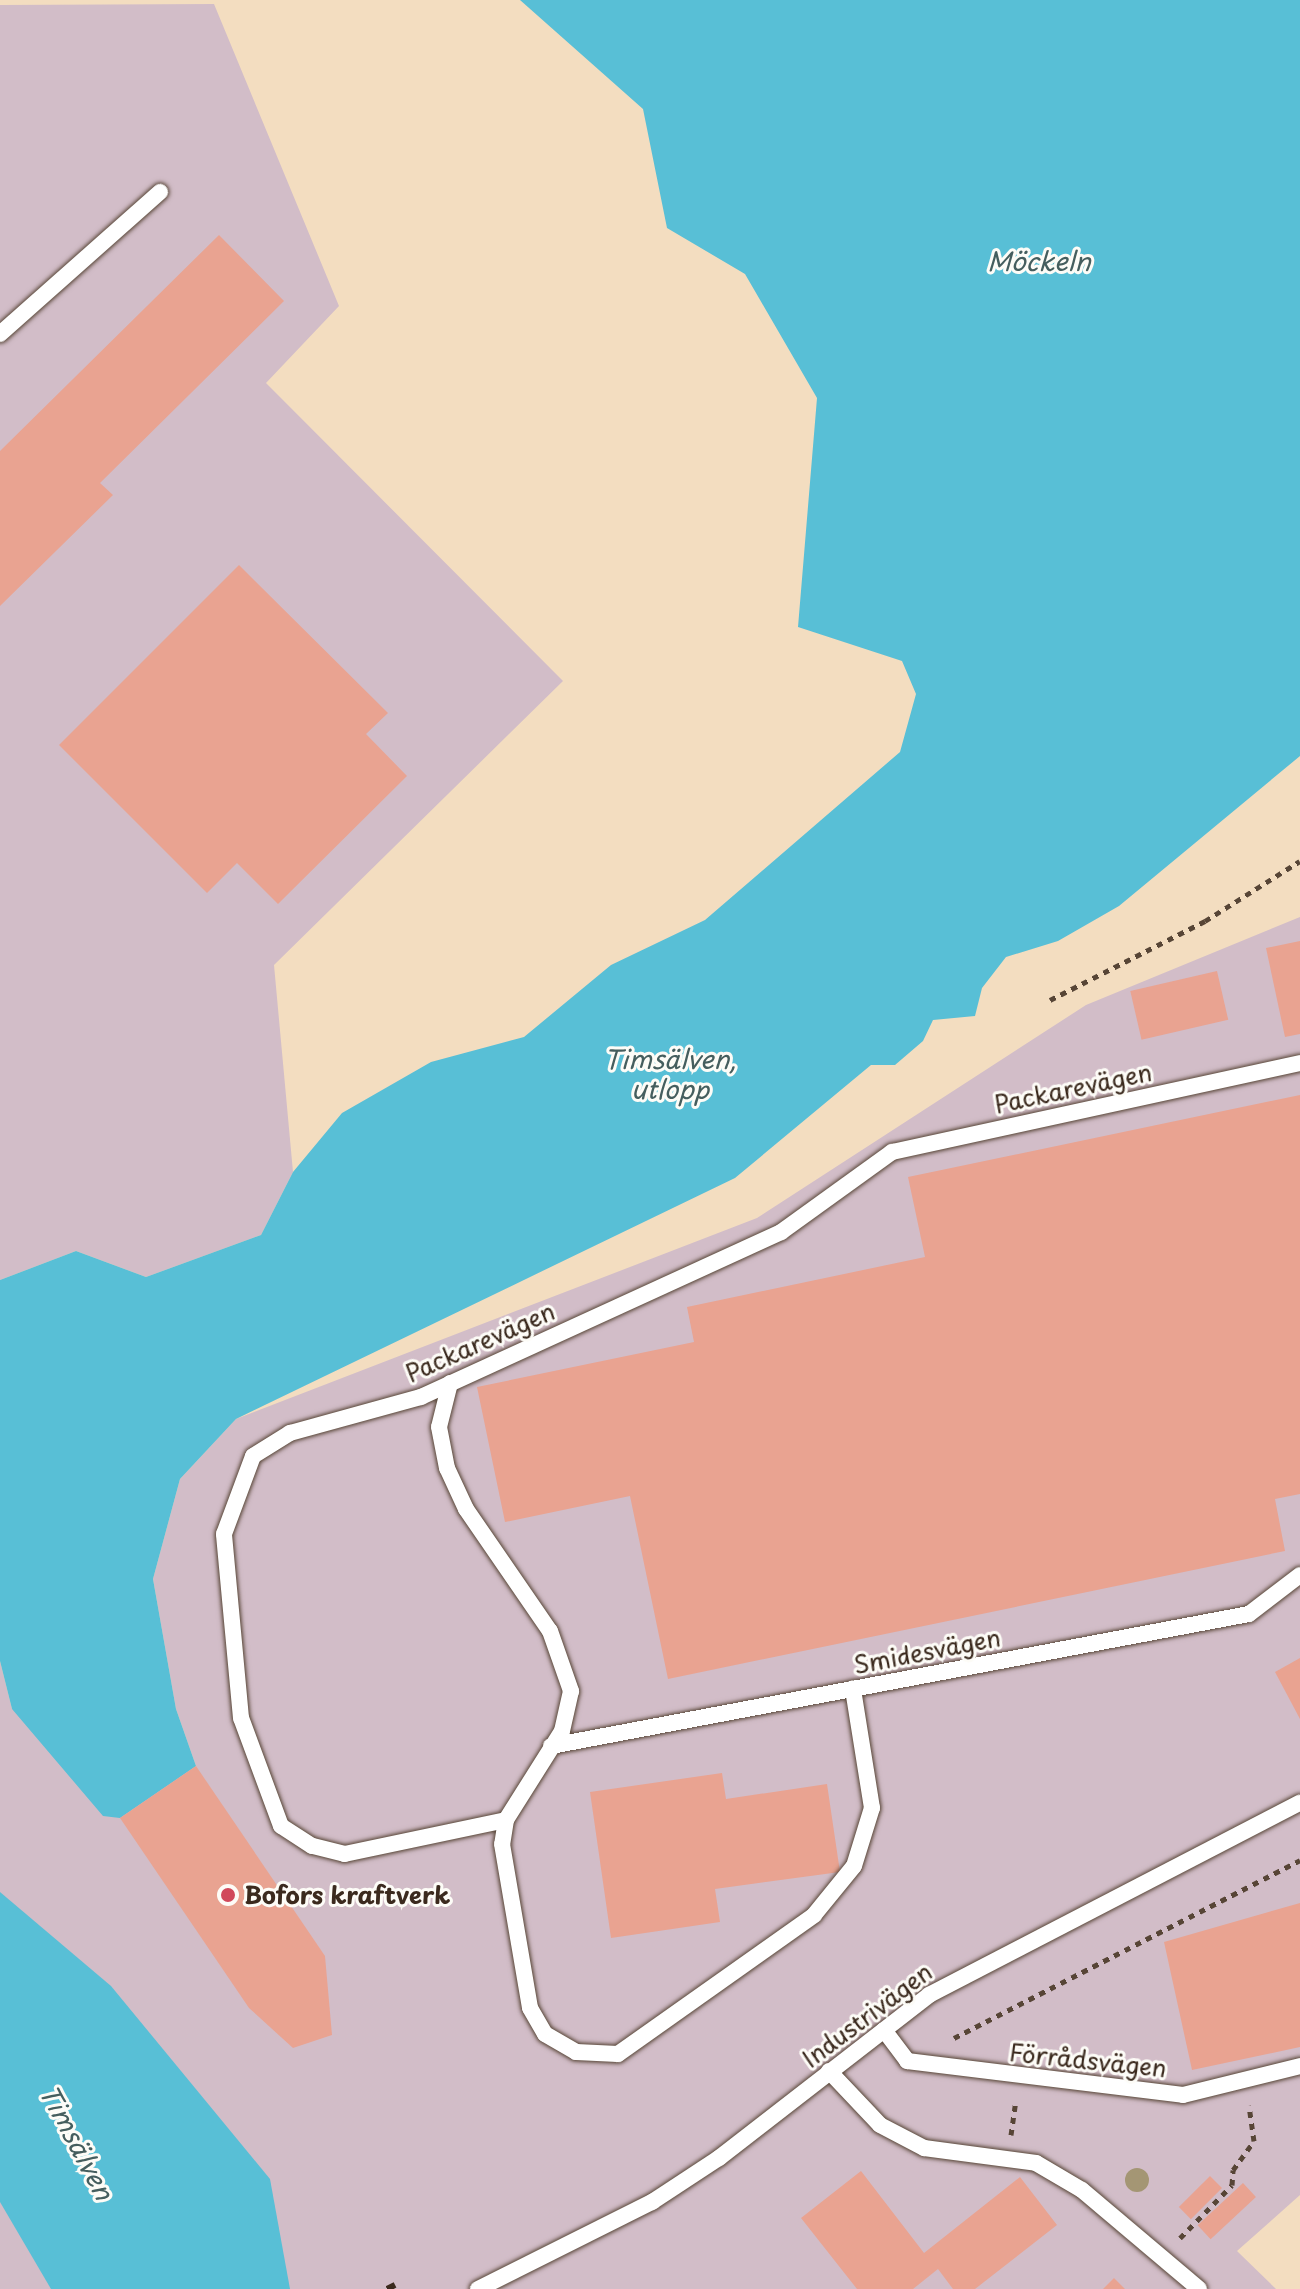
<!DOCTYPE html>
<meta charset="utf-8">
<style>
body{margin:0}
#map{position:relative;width:1300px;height:2289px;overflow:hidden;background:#f3ddc0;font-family:"Playpen Sans",sans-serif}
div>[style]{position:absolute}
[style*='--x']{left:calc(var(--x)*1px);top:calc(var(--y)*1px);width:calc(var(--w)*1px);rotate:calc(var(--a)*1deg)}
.industrial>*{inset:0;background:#d2bdc8}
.water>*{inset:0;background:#58bfd6}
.building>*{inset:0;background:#e9a391;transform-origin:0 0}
.path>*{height:5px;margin-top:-2.5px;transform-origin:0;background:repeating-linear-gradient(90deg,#574536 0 6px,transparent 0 12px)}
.roads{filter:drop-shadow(0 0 2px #574536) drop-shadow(0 0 2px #574536)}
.service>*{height:16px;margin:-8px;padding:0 8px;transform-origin:8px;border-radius:8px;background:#fff}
.rail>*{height:6px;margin-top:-3px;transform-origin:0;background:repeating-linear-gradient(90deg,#3b2a1e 0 12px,transparent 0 18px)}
.trees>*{width:24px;height:24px;margin:-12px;border-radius:50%;background:#a49674}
.dots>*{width:22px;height:22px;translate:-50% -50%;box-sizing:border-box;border:4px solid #fdfcf7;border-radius:50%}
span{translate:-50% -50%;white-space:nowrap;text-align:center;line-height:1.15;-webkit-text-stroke:6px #fdfcf7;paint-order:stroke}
.street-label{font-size:24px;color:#3b2a1e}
.poi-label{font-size:24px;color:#3b2a1e;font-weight:700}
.left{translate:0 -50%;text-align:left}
.water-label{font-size:26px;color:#455e5e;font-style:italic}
</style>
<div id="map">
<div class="industrial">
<div style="clip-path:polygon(214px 4px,339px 306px,266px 383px,563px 681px,274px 965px,293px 1172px,261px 1235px,146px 1277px,76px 1251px,0 1280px,0 5px)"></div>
<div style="clip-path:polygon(1300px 917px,1300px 2195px,1237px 2251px,1276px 2289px,0 2289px,0 1661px,12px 1709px,196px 1766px,176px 1709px,153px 1579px,180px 1479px,236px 1419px,757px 1218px,1086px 1005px)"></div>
</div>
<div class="water">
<div style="clip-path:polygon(520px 0,1300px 0,1300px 756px,1119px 906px,1058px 941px,1006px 957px,982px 988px,975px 1016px,933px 1020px,923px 1041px,895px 1065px,871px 1065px,735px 1178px,236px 1419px,180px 1479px,153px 1579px,176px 1709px,196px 1766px,120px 1818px,103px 1816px,12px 1709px,0 1661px,0 1280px,76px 1251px,146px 1277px,261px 1235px,293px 1172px,342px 1113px,431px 1062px,524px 1037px,611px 965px,705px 920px,900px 752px,916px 694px,902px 661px,798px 627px,817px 398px,745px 274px,667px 228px,643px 109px)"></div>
<div style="clip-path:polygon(0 1892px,111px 1986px,270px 2179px,290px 2289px,51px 2289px,0 2202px)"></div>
</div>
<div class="building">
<div style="clip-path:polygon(219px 235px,284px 301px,100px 483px,113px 495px,0 606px,0 451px)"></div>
<div style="clip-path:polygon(239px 565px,388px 713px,366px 734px,407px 776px,278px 904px,237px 863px,207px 893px,59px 745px)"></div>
<div style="clip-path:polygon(1300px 941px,1300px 1034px,1285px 1037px,1266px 948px)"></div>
<div style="left:1217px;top:971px;width:50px;height:89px;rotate:77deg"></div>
<div style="clip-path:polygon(1300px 1095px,1300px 1494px,1275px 1499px,1285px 1551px,668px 1679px,630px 1496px,505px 1522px,477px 1387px,694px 1342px,687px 1307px,925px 1257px,908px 1177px)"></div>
<div style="clip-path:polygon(1300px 1658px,1300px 1719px,1275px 1672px)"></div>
<div style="clip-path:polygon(196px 1766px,325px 1956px,332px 2035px,293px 2048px,249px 2008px,120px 1818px)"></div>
<div style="clip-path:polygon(722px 1773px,726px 1799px,827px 1784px,840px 1872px,715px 1889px,720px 1922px,611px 1938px,590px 1792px)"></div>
<div style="clip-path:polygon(1300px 1903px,1300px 2047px,1192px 2070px,1164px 1942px)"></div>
<div style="clip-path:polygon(861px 2171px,924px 2253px,1020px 2177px,1057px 2225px,975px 2289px,953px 2289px,938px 2269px,913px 2289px,857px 2289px,801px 2218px)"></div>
<div style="left:1210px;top:2176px;width:17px;height:44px;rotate:45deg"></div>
<div style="left:1243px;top:2183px;width:19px;height:62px;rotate:47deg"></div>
<div style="clip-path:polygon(1114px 2278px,1125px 2289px,1103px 2289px)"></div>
</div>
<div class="path">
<div style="--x:1050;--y:1000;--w:174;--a:-27"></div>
<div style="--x:1205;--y:921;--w:112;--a:-32.3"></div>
<div style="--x:954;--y:2038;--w:389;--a:-27.2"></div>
<div style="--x:1011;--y:2135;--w:34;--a:-82"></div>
<div style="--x:1180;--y:2238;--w:74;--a:-45.5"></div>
<div style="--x:1232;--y:2185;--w:15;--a:-86"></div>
<div style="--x:1233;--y:2170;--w:36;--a:-54"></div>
<div style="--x:1254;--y:2141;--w:36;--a:-98"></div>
</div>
<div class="roads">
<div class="service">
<div style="--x:0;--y:334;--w:214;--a:-41.6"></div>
<div style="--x:450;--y:1383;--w:45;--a:104"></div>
<div style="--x:439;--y:1427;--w:42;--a:79"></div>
<div style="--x:447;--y:1468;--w:45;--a:65.1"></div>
<div style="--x:466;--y:1509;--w:148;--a:55.5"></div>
<div style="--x:550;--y:1631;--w:64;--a:70.7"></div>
<div style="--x:571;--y:1691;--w:41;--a:102.7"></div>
<div style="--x:562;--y:1731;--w:105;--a:122.2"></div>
<div style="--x:506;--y:1820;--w:24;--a:99"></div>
<div style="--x:502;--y:1844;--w:166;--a:80.3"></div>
<div style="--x:530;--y:2008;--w:30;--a:60"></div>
<div style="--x:545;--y:2034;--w:36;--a:30"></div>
<div style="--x:576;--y:2052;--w:42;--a:2.7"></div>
<div style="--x:618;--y:2054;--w:240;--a:-35.3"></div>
<div style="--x:814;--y:1915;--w:63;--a:-50.8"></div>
<div style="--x:854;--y:1866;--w:61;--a:-72.8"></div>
<div style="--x:872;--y:1808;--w:121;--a:-99.1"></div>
<div style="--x:551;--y:1746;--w:710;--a:-10.71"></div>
<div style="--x:1249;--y:1614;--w:64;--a:-37.4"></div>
<div style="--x:506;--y:1820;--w:165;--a:168.1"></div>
<div style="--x:345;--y:1854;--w:34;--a:-166"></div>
<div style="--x:312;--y:1846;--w:37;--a:-147"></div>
<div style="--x:281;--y:1826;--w:115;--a:-110.3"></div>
<div style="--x:241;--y:1718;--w:185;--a:-95.3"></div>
<div style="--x:224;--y:1534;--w:83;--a:-69.6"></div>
<div style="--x:253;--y:1456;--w:44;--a:-31.9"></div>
<div style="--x:290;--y:1433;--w:136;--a:-15.4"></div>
<div style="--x:421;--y:1397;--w:396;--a:-24.6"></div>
<div style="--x:781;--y:1232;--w:137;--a:-35.8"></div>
<div style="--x:892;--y:1152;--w:418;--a:-12.3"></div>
<div style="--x:884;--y:2030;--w:39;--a:53"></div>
<div style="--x:907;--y:2061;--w:278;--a:7"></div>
<div style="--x:1183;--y:2095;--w:121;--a:-13.9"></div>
<div style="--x:829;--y:2071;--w:74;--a:46.6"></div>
<div style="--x:880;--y:2125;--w:50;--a:27.6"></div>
<div style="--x:924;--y:2148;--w:113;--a:7.6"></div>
<div style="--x:1036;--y:2163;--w:53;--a:30.4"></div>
<div style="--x:1082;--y:2190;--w:153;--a:40.2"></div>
<div style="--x:478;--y:2289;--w:195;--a:-26.6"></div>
<div style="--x:652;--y:2202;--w:80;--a:-33.3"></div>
<div style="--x:719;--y:2158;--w:266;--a:-37.8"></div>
<div style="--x:929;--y:1995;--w:418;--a:-27.4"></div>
</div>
</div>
<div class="rail">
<div style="--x:387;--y:2289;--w:9;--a:-27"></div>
</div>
<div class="trees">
<div style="left:1137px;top:2180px"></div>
</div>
<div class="dots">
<div style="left:228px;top:1895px;background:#d1495b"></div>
</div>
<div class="street-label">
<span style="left:1073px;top:1088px;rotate:-12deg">Packarevägen</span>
<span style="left:480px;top:1342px;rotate:-24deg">Packarevägen</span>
<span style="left:927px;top:1651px;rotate:-11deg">Smidesvägen</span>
<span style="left:867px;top:2015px;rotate:-37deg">Industrivägen</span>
<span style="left:1088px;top:2060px;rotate:6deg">Förrådsvägen</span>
</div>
<div class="poi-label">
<span class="left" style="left:244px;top:1895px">Bofors kraftverk</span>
</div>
<div class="water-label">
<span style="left:1039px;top:261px">Möckeln</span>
<span style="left:670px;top:1074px">Timsälven,<br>utlopp</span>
<span style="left:77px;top:2142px;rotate:62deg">Timsälven</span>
</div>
</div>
